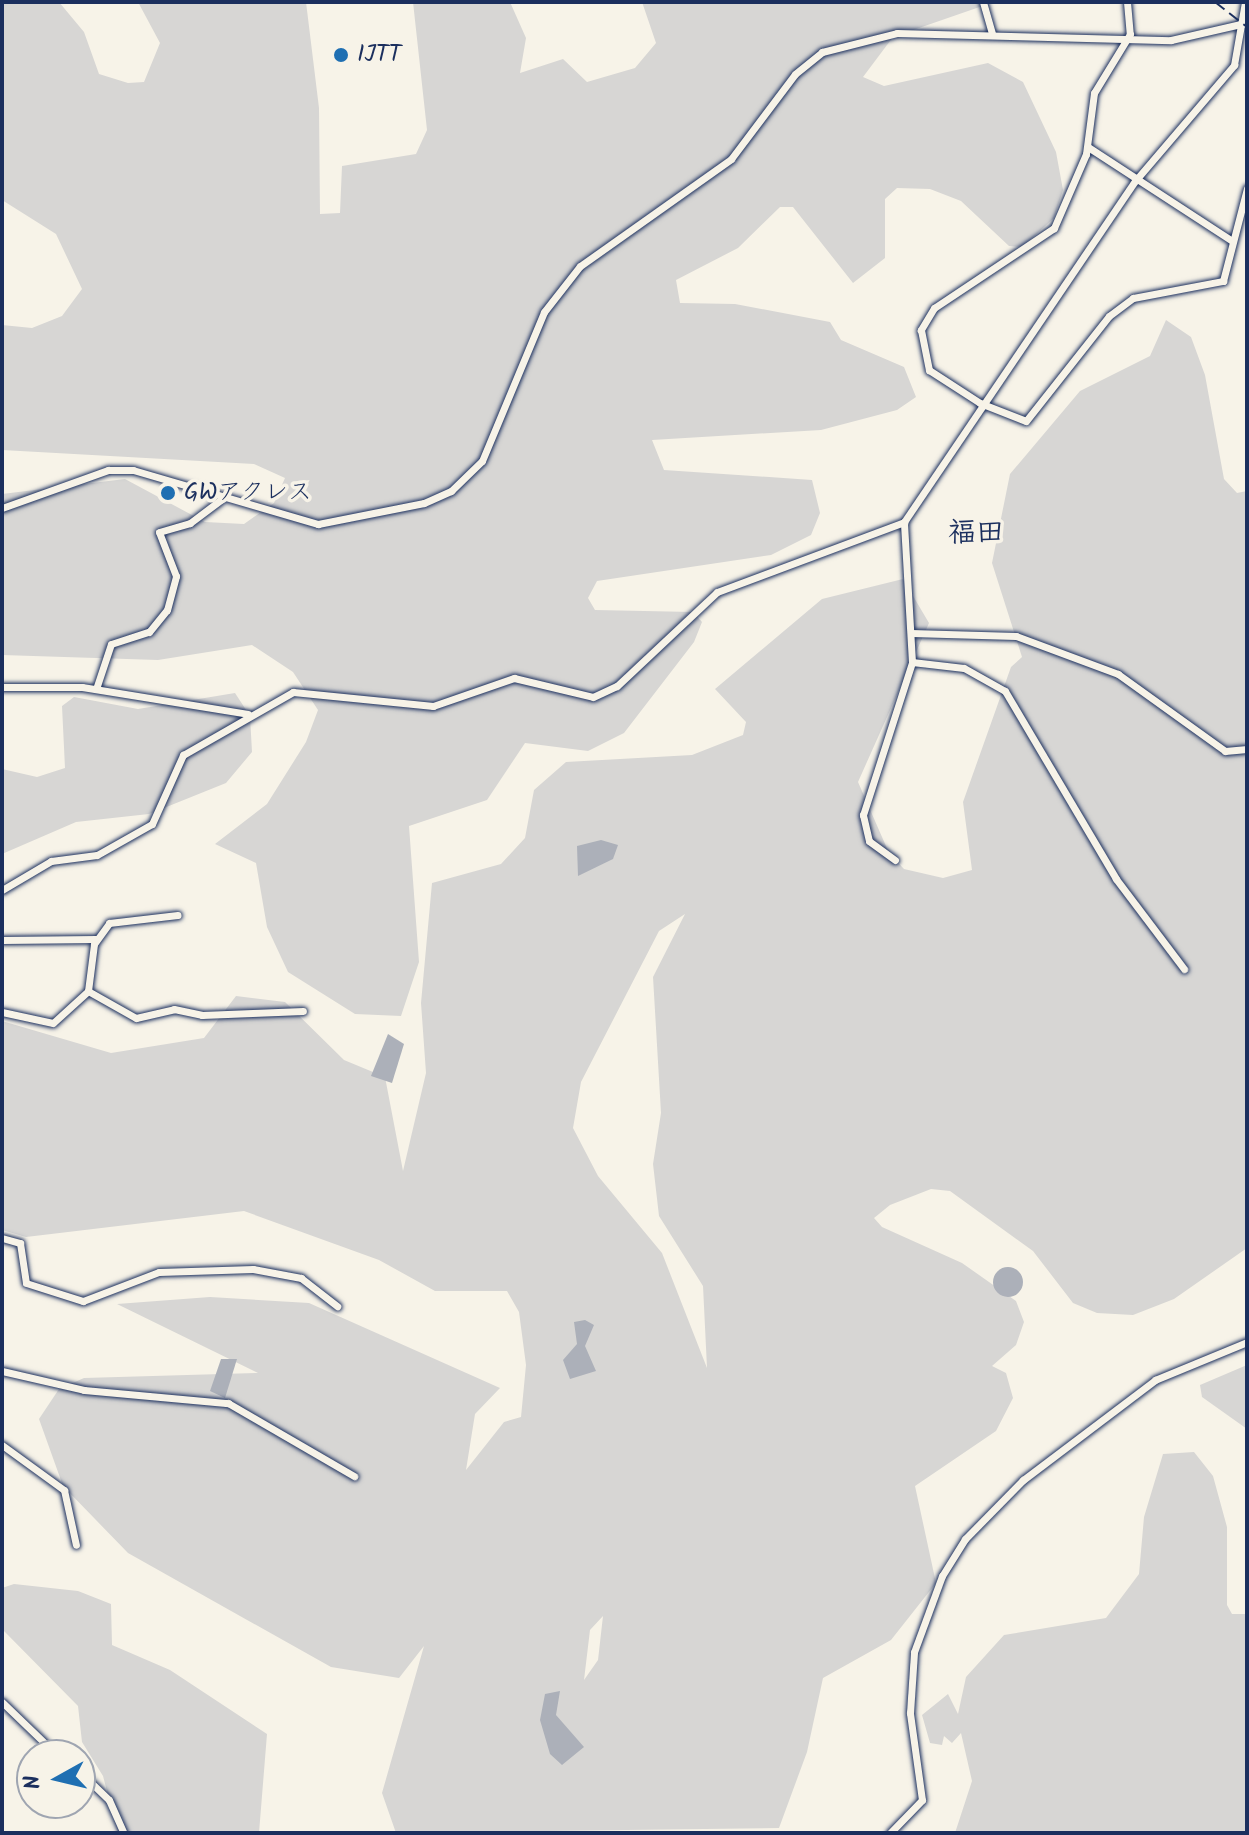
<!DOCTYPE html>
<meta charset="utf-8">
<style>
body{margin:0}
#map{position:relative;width:1249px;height:1835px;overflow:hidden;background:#f7f3e8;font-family:Kalam,"Klee One",sans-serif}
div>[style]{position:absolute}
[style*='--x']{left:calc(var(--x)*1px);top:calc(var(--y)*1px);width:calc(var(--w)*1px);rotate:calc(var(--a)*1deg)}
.green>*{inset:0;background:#d7d6d4}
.water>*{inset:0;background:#acb0b9}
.round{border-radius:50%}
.roads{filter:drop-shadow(0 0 2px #1b2f5e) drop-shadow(0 0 2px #1b2f5e)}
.minor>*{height:7px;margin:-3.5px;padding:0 3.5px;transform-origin:3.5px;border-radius:3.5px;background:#f7f3e8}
.rail>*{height:2px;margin-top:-1px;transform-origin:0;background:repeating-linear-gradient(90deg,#1b2f5e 0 12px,transparent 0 18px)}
.dots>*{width:22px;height:22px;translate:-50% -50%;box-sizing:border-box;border:4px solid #f7f3e8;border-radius:50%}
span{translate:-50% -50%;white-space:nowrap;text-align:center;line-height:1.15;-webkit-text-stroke:7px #f7f3e8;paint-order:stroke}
.poi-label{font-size:24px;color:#1b2f5e}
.left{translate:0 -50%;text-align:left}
.quarter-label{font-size:28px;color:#1b2f5e;font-weight:700}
.frame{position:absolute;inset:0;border:4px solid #1b2f5e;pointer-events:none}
.north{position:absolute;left:16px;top:1739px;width:80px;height:80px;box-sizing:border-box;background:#f7f3e8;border:2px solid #9fa5b1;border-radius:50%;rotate:262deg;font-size:22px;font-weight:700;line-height:32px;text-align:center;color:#1b2f5e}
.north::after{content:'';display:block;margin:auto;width:28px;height:36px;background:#1f6fb2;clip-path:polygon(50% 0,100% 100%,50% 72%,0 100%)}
</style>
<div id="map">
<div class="green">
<div style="clip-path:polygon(59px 2px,84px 32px,99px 74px,128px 83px,144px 82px,160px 43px,138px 2px,306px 2px,319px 108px,320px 214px,340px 213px,342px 166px,416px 154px,427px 130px,413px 2px,510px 2px,526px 38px,520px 73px,563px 59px,587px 82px,635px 68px,656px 43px,642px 2px,994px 2px,893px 37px,863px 77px,884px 86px,988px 63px,1023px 82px,1056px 152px,1063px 190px,1054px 218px,1022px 247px,1009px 246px,961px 201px,930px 189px,897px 188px,885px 199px,885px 258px,853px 283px,793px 207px,780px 207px,738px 248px,676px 280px,680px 303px,735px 304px,830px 322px,841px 340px,904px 367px,916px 397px,897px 410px,821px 430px,652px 440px,664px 470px,812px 480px,820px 513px,811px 535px,771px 555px,597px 581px,588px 598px,595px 610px,693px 612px,702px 622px,694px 642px,624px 733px,588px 751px,525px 743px,487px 800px,409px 826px,419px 962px,401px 1016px,355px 1014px,288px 972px,267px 927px,256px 863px,215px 844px,267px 804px,306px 742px,318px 710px,293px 672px,252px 645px,158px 660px,2px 655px,2px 494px,125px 479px,205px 522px,244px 524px,274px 503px,285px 478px,254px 464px,2px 450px,2px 325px,32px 328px,62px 316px,82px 289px,56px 234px,2px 200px,2px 4px)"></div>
<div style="clip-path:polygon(evenodd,1166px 320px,1191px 337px,1205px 375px,1224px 479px,1237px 493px,1247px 491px,1247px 1248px,1174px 1299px,1133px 1315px,1097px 1313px,1073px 1303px,1033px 1251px,950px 1191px,931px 1189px,890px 1205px,874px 1218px,882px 1227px,962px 1263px,1016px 1301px,1024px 1322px,1016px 1345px,992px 1366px,1006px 1373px,1013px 1398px,996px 1431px,915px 1486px,936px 1583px,891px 1640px,823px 1678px,807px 1752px,779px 1828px,396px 1833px,382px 1793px,424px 1646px,399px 1678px,331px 1667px,128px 1553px,63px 1486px,39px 1419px,59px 1389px,84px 1378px,258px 1373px,117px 1304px,210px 1297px,309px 1303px,500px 1388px,475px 1414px,466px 1470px,504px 1422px,521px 1417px,526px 1365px,519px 1312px,507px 1291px,435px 1291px,379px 1260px,244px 1211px,26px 1237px,2px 1230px,2px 1021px,111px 1053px,204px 1038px,236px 996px,285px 1002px,344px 1060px,385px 1077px,403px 1171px,426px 1073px,421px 1003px,432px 883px,501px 864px,525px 838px,534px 790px,566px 762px,692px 755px,743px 735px,746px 722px,715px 689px,822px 599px,903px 579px,929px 623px,858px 782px,889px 853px,904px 869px,943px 878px,972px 870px,963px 802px,1011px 667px,1022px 657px,992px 563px,1010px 474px,1080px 391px,1150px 356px,1166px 320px,685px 914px,653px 977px,661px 1113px,653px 1164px,659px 1216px,703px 1286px,707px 1368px,662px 1253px,598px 1176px,573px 1128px,581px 1082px,659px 931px,685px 914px,1166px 320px,603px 1616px,598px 1660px,584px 1680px,590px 1630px,603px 1616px)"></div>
<div style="clip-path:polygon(235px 693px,250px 716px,252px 752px,226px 783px,149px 814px,76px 822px,2px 854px,2px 769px,37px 777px,65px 768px,62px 706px,74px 697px,138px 709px)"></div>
<div style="clip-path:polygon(1247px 1365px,1247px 1429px,1202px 1397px,1200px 1385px)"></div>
<div style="clip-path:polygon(1194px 1452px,1213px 1476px,1227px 1527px,1227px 1605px,1232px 1614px,1247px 1614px,1247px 1833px,955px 1833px,972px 1781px,961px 1733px,952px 1743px,944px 1736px,942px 1745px,930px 1743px,922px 1715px,948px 1694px,958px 1714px,966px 1677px,1004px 1635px,1106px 1618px,1139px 1574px,1144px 1517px,1163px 1454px)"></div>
<div style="clip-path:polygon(14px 1584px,78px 1591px,111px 1604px,112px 1645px,170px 1670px,267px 1734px,259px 1833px,118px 1833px,103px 1776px,82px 1742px,78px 1706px,2px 1629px,2px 1588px)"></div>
</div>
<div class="water">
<div style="clip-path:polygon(601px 840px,618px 845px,613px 859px,578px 876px,577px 846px)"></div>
<div style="clip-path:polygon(388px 1034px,404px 1044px,392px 1083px,371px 1076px)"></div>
<div class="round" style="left:993px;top:1267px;width:30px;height:30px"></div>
<div style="clip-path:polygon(585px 1320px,594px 1325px,585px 1346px,596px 1371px,570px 1379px,563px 1360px,577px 1344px,574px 1322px)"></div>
<div style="clip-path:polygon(221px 1359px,237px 1359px,225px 1398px,210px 1391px)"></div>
<div style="clip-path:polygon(560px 1691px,556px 1715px,584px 1747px,562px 1765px,550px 1754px,540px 1720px,545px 1694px)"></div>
</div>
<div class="roads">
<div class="minor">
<div style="--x:983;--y:2;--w:33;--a:74"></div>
<div style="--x:1127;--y:2;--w:32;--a:85"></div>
<div style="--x:1130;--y:34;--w:69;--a:121.4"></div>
<div style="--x:1094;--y:93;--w:62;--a:97.5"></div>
<div style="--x:1086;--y:154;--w:81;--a:113.4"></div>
<div style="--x:1054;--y:228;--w:144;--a:146.3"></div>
<div style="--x:934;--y:308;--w:26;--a:121"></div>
<div style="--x:921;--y:330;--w:41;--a:78.7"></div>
<div style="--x:929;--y:370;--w:61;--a:32.9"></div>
<div style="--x:980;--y:403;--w:49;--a:21.4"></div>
<div style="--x:1026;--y:421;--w:134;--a:-51.7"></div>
<div style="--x:1109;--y:316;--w:30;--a:-37"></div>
<div style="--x:1133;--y:298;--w:92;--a:-10.7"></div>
<div style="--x:1223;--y:281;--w:96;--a:-75.5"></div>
<div style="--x:1088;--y:147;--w:172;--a:33.1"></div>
<div style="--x:2;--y:508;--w:113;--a:-19.7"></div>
<div style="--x:108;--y:470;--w:25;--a:0"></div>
<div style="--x:133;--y:470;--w:193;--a:16.3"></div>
<div style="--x:318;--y:524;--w:108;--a:-11.2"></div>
<div style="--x:424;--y:503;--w:30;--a:-24"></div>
<div style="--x:451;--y:491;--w:43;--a:-44.1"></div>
<div style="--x:482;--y:461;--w:161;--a:-67.4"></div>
<div style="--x:544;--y:312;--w:58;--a:-52"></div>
<div style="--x:580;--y:266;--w:185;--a:-35.3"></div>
<div style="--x:731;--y:159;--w:106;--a:-53"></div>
<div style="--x:795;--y:74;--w:35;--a:-39"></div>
<div style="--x:822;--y:52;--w:77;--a:-14.2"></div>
<div style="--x:897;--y:33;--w:274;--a:1.5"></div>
<div style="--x:1171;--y:40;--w:76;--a:-12.9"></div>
<div style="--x:911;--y:633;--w:105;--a:1.6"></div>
<div style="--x:1016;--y:636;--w:109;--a:20.4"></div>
<div style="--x:1118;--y:674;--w:132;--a:35.7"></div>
<div style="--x:1225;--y:751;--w:22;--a:-5"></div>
<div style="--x:912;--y:662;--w:52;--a:6.6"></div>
<div style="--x:964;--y:668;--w:47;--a:29.3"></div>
<div style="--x:1005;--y:691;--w:218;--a:59.4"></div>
<div style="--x:1116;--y:879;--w:113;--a:52.9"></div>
<div style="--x:2;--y:687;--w:80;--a:0"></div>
<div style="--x:82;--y:687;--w:168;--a:9.2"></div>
<div style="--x:96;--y:689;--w:47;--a:-71.6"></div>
<div style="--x:111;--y:644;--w:40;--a:-18"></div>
<div style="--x:149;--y:632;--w:28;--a:-51"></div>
<div style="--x:167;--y:610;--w:35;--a:-75"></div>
<div style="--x:176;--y:576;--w:47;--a:-111.1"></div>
<div style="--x:159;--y:532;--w:32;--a:-16"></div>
<div style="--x:190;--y:523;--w:38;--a:-37"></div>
<div style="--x:895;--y:860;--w:32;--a:-144"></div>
<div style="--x:869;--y:841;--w:27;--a:-103"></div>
<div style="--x:863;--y:815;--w:161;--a:-72.2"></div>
<div style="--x:912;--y:662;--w:140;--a:-93.3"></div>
<div style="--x:2;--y:890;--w:57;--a:-30.6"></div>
<div style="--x:51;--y:861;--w:46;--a:-7.4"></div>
<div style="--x:97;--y:855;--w:63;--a:-29.4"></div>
<div style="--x:152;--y:824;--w:76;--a:-65.8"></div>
<div style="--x:183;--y:755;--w:127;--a:-29.8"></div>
<div style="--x:293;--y:692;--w:141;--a:5.7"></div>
<div style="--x:433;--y:706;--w:86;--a:-19.1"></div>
<div style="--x:514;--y:678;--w:81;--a:13.5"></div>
<div style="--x:593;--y:697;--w:26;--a:-25"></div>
<div style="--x:617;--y:686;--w:137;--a:-43.2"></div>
<div style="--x:717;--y:592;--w:200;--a:-20.5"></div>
<div style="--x:904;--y:522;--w:412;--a:-55.9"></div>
<div style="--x:1135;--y:181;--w:153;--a:-49.5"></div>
<div style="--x:1234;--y:65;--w:64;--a:-80.1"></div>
<div style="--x:2;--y:940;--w:94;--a:-0.6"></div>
<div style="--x:88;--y:991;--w:55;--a:29.4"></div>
<div style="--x:136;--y:1018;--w:39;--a:-13"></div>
<div style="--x:174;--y:1009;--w:29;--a:12"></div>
<div style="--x:202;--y:1015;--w:101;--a:-2.3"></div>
<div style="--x:2;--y:1012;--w:52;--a:12.2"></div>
<div style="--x:53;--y:1023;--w:47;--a:-42.4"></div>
<div style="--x:88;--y:991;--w:47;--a:-82.7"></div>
<div style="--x:94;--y:944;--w:26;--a:-54"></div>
<div style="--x:109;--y:923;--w:69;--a:-6.6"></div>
<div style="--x:2;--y:1238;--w:19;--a:16"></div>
<div style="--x:20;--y:1243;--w:40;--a:81.5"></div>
<div style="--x:26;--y:1283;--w:60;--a:17.5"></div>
<div style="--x:83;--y:1301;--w:81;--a:-20.9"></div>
<div style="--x:159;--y:1272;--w:94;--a:-1.8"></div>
<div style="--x:253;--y:1269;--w:49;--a:10.6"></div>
<div style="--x:301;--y:1278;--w:46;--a:37.9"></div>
<div style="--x:2;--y:1371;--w:84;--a:13"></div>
<div style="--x:84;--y:1390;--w:145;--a:5.2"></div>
<div style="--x:228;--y:1403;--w:146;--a:30.1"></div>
<div style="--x:2;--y:1445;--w:77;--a:36"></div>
<div style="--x:64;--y:1490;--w:56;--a:77.7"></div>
<div style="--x:2;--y:1702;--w:76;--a:43.9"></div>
<div style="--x:80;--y:1772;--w:40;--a:44"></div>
<div style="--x:109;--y:1800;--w:36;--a:66"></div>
<div style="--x:890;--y:1833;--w:46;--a:-45.9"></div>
<div style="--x:922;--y:1800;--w:88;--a:-97.9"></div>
<div style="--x:910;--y:1713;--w:61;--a:-86.2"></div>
<div style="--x:914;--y:1652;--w:81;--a:-69.8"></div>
<div style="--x:942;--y:1576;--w:44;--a:-58.1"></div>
<div style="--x:965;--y:1539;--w:83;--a:-45.5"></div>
<div style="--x:1023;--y:1480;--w:166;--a:-37.1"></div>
<div style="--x:1155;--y:1380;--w:100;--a:-22.4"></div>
</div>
</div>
<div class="rail">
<div style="--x:1215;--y:2;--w:41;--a:38"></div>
</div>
<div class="dots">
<div style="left:341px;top:55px;background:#1f6fb2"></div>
<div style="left:168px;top:493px;background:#1f6fb2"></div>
</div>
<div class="poi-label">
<span class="left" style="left:357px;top:55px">IJTT</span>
<span class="left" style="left:184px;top:493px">GWアクレス</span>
</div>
<div class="quarter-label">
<span style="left:976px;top:534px">福田</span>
</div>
<div class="frame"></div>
<div class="north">N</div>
</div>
